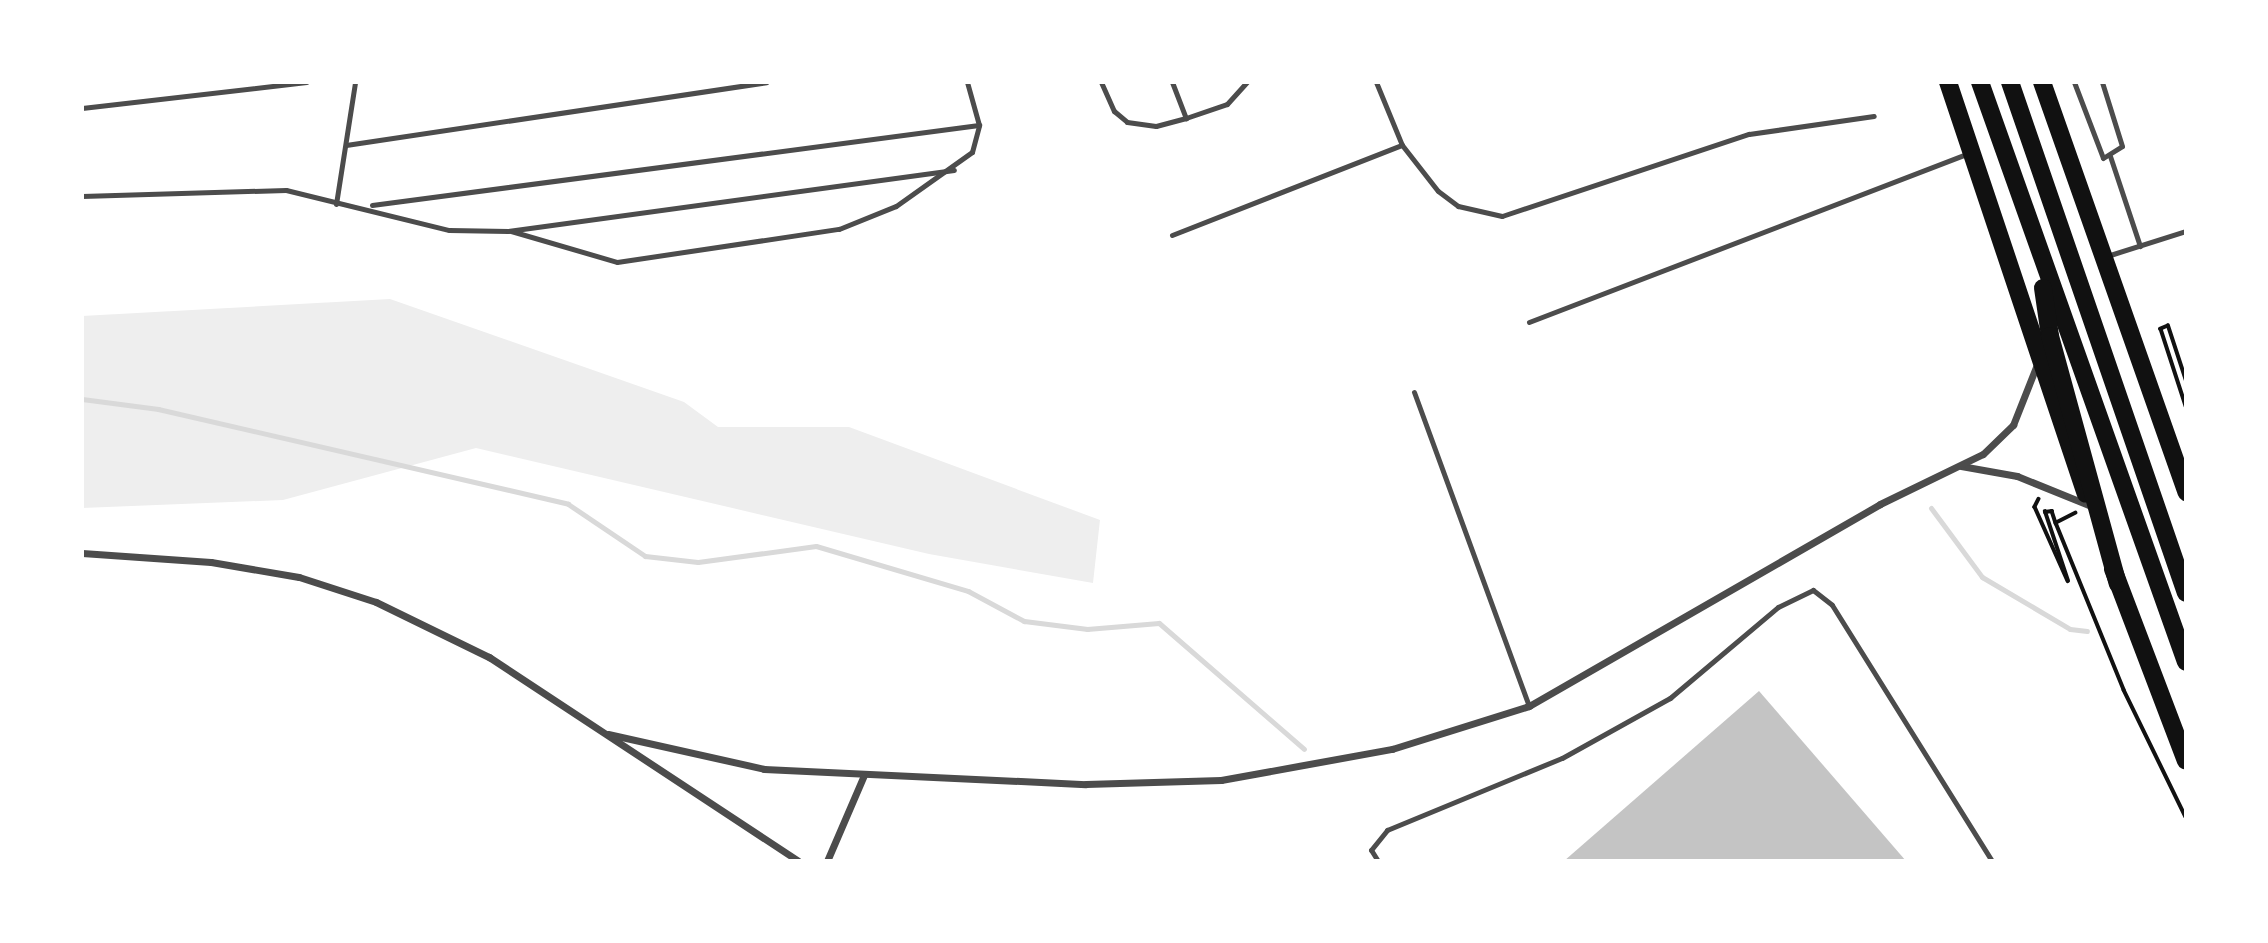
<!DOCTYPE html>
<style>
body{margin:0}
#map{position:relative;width:2268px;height:943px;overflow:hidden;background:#fff;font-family:"Alegreya Sans",sans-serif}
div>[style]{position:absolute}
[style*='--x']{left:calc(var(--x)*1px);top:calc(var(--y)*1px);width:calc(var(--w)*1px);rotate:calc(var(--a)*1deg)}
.green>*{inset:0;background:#eee}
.stream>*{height:5px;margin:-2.5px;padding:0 2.5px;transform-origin:2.5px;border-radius:2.5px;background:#d9d9d9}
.building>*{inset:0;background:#c4c4c4}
.path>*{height:3.5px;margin:-1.75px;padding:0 1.75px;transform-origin:1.75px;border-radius:1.75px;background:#111}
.service>*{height:5px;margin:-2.5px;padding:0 2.5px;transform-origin:2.5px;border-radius:2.5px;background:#4c4c4c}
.minor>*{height:7px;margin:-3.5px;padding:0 3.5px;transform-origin:3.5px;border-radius:3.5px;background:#4c4c4c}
.primary>*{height:18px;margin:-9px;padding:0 9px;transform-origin:9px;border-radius:9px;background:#111}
.trunk>*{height:18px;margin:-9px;padding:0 9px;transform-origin:9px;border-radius:9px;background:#111}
span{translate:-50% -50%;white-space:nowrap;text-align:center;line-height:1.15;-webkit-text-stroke:6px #fff;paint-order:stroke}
.frame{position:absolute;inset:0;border:84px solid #fff;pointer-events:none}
</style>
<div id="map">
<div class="green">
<div style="clip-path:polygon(390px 299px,684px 402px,718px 427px,849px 427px,1100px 520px,1093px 583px,929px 554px,476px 448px,283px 500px,82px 508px,82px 316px)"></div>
</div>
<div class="stream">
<div style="--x:82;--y:399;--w:77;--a:7.5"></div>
<div style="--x:158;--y:409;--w:421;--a:13"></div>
<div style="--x:568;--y:504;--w:93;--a:34"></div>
<div style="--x:645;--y:556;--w:53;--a:6.5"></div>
<div style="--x:698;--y:562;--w:119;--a:-7.7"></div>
<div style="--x:816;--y:546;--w:159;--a:16.5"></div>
<div style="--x:968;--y:591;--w:64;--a:28.2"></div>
<div style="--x:1024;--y:621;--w:64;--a:7.2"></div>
<div style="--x:1087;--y:629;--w:72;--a:-4.8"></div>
<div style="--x:1159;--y:623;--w:192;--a:41"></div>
<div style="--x:1931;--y:508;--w:86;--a:53.5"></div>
<div style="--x:1982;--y:577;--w:102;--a:30.6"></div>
<div style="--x:2070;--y:629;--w:17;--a:7"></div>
</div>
<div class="building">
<div style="clip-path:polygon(1759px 691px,1906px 861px,1564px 861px)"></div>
</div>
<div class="path">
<div style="--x:2186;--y:381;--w:58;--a:-108.1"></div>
<div style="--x:2168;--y:326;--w:8;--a:157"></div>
<div style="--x:2161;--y:329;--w:81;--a:72"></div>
<div style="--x:2039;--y:499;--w:9;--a:117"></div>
<div style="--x:2035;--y:507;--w:81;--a:66"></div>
<div style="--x:2068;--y:581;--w:73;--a:-108.4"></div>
<div style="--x:2045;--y:512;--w:7;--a:-8"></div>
<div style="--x:2052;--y:511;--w:13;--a:72"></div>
<div style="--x:2076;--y:513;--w:22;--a:153"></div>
<div style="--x:2056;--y:523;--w:180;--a:67.8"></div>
<div style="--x:2124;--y:690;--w:141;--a:64"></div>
</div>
<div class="service">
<div style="--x:1101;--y:82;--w:32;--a:66"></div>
<div style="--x:1114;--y:111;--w:17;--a:40"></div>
<div style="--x:1127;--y:122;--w:29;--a:8"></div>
<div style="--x:1156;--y:126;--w:31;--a:-15"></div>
<div style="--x:1172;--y:82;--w:39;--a:69"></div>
<div style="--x:1186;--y:118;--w:43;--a:-18.9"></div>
<div style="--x:1227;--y:104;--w:30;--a:-48"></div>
<div style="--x:1376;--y:82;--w:68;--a:67.6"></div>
<div style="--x:1402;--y:145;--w:58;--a:52"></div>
<div style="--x:1438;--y:191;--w:25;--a:37"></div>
<div style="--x:1458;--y:206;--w:45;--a:12.8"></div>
<div style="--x:1502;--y:216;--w:260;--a:-18.4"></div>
<div style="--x:1749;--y:134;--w:126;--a:-8.2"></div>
<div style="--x:2074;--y:82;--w:81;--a:69.1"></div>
<div style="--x:2103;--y:158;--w:22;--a:-32"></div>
<div style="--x:2122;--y:146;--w:67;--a:-107.4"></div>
<div style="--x:82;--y:108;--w:226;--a:-6.6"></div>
<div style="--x:346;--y:145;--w:425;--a:-8.5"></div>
<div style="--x:2110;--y:156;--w:95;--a:71.6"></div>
<div style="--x:82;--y:196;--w:204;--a:-1.7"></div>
<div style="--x:286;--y:190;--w:168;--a:13.8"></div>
<div style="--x:449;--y:230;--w:59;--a:1"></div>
<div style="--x:508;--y:231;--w:450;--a:-7.8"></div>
<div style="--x:336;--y:204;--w:123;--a:-81.1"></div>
<div style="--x:372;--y:205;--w:612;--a:-7.51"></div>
<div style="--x:511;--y:231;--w:110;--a:16.3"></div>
<div style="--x:617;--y:262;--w:224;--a:-8.5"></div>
<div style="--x:839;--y:229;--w:61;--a:-22"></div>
<div style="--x:896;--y:206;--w:93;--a:-35.4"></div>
<div style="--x:972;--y:152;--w:28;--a:-75"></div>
<div style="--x:979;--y:125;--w:45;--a:-105.6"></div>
<div style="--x:1172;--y:235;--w:247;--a:-21.4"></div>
<div style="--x:2107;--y:256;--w:83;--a:-17.6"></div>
<div style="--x:1529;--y:322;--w:471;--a:-21"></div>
<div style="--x:1414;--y:392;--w:334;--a:69.9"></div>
<div style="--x:1378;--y:861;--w:13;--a:-122"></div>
<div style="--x:1371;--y:850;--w:26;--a:-51"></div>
<div style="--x:1387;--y:830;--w:189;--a:-22.4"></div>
<div style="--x:1562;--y:758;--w:124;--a:-29.1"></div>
<div style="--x:1670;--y:698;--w:141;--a:-40.1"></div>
<div style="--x:1778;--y:607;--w:39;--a:-26"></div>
<div style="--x:1813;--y:590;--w:24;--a:38"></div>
<div style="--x:1832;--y:605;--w:302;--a:58"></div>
</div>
<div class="minor">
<div style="--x:1961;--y:466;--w:57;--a:10.1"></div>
<div style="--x:2017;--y:476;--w:80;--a:22.1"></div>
<div style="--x:82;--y:553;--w:129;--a:4"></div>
<div style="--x:211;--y:562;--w:89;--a:9.7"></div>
<div style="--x:299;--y:577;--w:81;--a:18"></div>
<div style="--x:376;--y:602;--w:126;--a:26"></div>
<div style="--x:489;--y:657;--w:370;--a:33.4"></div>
<div style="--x:608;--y:734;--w:160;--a:12.6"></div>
<div style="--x:764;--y:769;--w:322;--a:2.7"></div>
<div style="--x:1086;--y:784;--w:135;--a:-1.7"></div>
<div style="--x:1221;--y:780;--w:174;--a:-10.3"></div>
<div style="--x:1392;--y:749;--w:144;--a:-17.4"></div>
<div style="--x:1529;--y:706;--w:405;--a:-29.9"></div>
<div style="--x:1880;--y:504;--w:114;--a:-25.9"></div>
<div style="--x:1983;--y:454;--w:42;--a:-44"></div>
<div style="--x:2013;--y:425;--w:68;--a:-68.4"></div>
<div style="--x:827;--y:861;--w:94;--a:-66.7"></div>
</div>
<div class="primary">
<div style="--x:1948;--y:82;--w:434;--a:71.5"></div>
<div style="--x:2042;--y:82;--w:435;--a:70.6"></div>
<div style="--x:2113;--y:569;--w:205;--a:69.2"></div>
</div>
<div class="trunk">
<div style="--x:1980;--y:82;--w:615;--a:70.45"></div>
<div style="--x:2010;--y:82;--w:540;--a:71"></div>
<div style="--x:2043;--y:288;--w:49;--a:81.7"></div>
<div style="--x:2050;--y:336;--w:257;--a:74.7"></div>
</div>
<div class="frame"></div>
</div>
